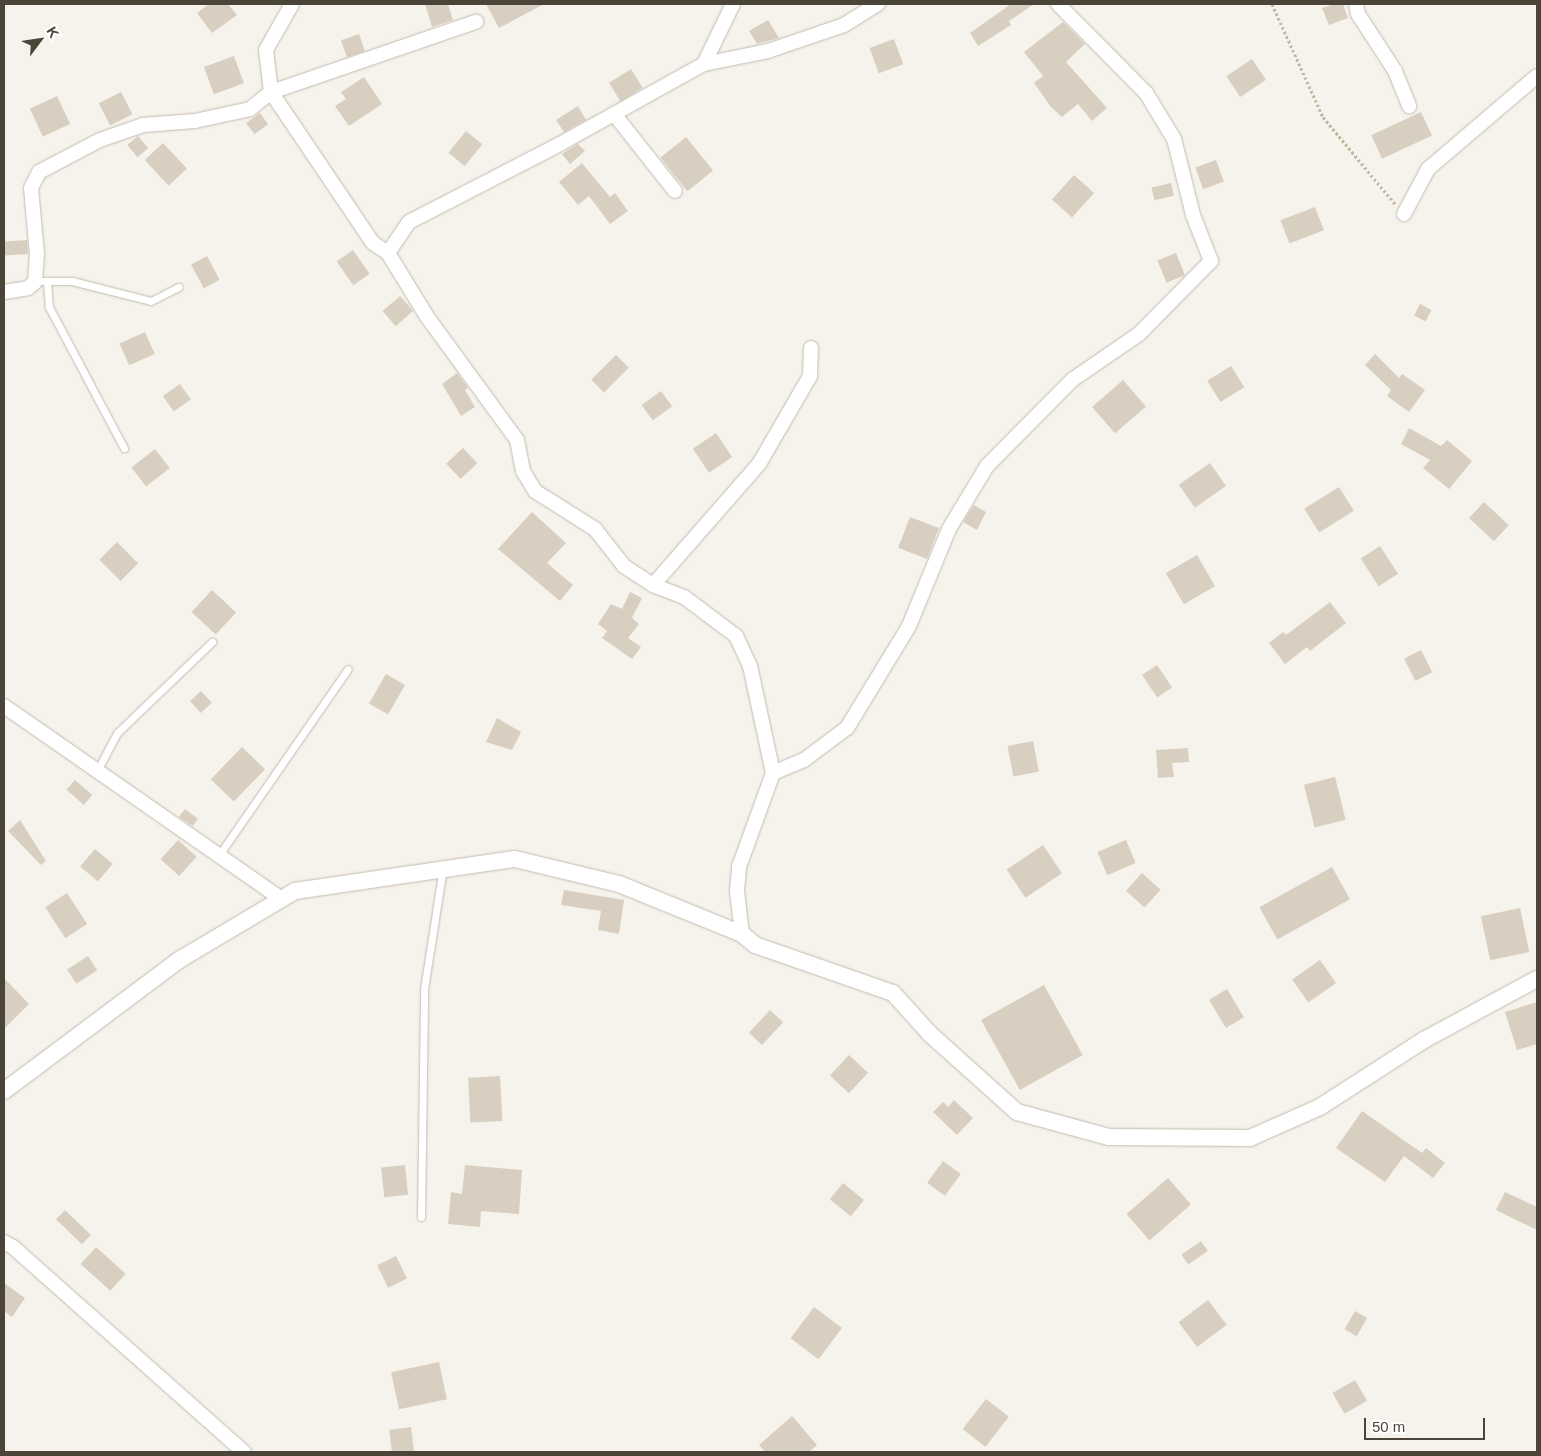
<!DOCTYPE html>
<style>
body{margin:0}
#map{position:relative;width:1541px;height:1456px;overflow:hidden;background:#f6f3ec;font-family:Helvetica,sans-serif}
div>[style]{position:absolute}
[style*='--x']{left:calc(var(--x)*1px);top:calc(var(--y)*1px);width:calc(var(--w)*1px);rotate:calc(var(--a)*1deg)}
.building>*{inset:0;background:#d8cfc1;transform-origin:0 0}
.path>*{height:3px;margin-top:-1.5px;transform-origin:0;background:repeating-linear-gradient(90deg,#c4b79f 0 2.5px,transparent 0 5px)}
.roads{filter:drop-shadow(0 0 1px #c2bbae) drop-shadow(0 0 1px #c2bbae)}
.service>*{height:7px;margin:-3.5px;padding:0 3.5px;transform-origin:3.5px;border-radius:3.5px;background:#fff}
.minor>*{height:14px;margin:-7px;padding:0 7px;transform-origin:7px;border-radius:7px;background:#fff}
.tertiary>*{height:16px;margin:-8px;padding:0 8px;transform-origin:8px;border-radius:8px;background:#fff}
span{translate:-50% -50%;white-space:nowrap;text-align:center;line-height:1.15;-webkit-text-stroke:4.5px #fff;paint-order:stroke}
.frame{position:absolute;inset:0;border:5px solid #4b4439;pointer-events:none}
.north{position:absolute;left:15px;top:15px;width:50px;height:50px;-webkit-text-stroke:4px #fff;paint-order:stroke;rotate:59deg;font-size:14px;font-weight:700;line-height:20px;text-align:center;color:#4b4439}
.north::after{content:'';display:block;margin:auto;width:18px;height:22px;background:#4b4439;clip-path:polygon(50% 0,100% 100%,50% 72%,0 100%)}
.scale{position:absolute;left:1364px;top:1418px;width:121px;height:22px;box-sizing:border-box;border:2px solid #4b4439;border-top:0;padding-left:6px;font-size:15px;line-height:18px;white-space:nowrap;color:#4b4439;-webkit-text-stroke:4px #fff;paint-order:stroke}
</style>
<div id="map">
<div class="building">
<div style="clip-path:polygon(209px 4px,228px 4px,237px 15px,212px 33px,197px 13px)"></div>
<div style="clip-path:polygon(425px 4px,448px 4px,453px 20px,432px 27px)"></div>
<div style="clip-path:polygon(486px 4px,544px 4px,499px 28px)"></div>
<div style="clip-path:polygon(1011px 4px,1034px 4px,1009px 21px,1011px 25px,978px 46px,970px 33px)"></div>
<div style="clip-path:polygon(1334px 4px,1343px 4px,1348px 18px,1329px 25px,1322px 8px)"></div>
<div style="clip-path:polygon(768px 20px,779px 38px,757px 44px,749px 31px)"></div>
<div style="clip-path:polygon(1063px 22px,1085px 44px,1066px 62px,1107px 108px,1092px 121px,1078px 104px,1062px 117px,1051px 107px,1034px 83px,1043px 76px,1024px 52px)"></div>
<div style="left:359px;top:34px;width:18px;height:19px;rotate:71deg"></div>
<div style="left:894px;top:39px;width:27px;height:26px;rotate:70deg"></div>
<div style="left:234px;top:56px;width:29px;height:32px;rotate:70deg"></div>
<div style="left:1252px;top:59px;width:25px;height:31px;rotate:56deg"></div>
<div style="left:631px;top:69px;width:22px;height:26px;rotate:58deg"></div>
<div style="clip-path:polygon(364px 77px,382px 104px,349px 126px,335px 106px,346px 99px,341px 92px)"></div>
<div style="left:121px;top:92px;width:25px;height:25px;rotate:63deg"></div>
<div style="left:57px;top:96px;width:31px;height:30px;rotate:65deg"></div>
<div style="clip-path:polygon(578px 106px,586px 120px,564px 132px,556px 120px)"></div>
<div style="left:1421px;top:112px;width:26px;height:55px;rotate:65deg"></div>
<div style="left:260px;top:113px;width:14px;height:17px;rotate:54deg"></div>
<div style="left:466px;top:131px;width:21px;height:28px;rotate:39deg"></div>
<div style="left:138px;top:136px;width:16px;height:14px;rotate:50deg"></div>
<div style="left:686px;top:137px;width:43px;height:33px;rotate:51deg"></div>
<div style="left:163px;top:143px;width:35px;height:25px;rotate:47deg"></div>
<div style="clip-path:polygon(578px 144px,585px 151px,570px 164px,562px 154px)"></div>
<div style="left:1216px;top:160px;width:23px;height:22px;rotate:70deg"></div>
<div style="clip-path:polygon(582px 163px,610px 197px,615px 193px,628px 211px,610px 224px,589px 196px,578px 205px,559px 182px)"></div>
<div style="left:1074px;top:175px;width:27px;height:33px;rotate:42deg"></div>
<div style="left:1171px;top:183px;width:13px;height:20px;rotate:77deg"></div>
<div style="left:1315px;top:207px;width:25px;height:37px;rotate:69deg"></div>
<div style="left:27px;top:240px;width:14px;height:23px;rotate:86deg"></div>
<div style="left:353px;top:250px;width:29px;height:20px;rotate:55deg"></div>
<div style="left:1176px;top:253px;width:24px;height:20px;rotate:68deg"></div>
<div style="left:207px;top:256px;width:27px;height:18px;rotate:62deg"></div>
<div style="left:400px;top:296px;width:20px;height:23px;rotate:49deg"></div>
<div style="left:1420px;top:304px;width:13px;height:13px;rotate:27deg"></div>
<div style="left:145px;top:332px;width:24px;height:28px;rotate:66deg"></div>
<div style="clip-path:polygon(1375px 354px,1399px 378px,1402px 374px,1425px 390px,1409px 412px,1387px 396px,1391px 390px,1365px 365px)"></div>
<div style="left:616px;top:355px;width:18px;height:35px;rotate:45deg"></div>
<div style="left:1231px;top:366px;width:25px;height:28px;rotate:58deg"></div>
<div style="clip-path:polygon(457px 373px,468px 388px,465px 390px,475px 407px,461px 416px,442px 384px)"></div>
<div style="left:1123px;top:380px;width:35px;height:41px;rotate:49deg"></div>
<div style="left:180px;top:384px;width:19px;height:21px;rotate:55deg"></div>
<div style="left:661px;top:391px;width:19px;height:24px;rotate:54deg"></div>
<div style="clip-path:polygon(1409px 428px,1441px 446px,1447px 440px,1472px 461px,1449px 489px,1423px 468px,1430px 460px,1401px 444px)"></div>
<div style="left:716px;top:433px;width:29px;height:28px;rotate:56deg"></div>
<div style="left:463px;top:448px;width:21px;height:23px;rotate:47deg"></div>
<div style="left:155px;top:449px;width:24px;height:30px;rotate:52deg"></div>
<div style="left:1210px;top:463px;width:28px;height:38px;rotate:55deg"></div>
<div style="left:1339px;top:487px;width:28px;height:41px;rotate:58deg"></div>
<div style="left:1484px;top:502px;width:34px;height:22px;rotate:43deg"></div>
<div style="clip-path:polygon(974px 505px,986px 512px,977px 530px,963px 522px)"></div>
<div style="clip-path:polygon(532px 512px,566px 543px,547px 563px,573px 585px,560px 601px,498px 549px)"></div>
<div style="left:910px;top:517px;width:31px;height:33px;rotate:21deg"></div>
<div style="left:117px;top:542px;width:30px;height:25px;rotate:45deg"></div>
<div style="left:1380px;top:546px;width:33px;height:23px;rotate:57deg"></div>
<div style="left:1197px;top:555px;width:36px;height:36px;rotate:60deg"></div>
<div style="left:212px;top:590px;width:33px;height:30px;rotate:43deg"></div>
<div style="clip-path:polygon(630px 592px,642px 598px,632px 618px,639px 624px,628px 638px,641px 647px,632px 659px,602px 638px,607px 631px,598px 624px,611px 604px,622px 609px)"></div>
<div style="clip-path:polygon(1330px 602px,1346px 623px,1310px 651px,1307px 647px,1285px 664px,1269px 643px,1283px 632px,1286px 635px)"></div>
<div style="left:1421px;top:650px;width:25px;height:19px;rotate:63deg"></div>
<div style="left:1157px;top:665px;width:27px;height:18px;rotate:56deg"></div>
<div style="left:386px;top:674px;width:22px;height:34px;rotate:30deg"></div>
<div style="left:201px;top:691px;width:16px;height:15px;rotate:47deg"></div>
<div style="clip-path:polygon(497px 718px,521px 732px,512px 750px,486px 742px)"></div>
<div style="left:1033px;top:741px;width:31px;height:26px;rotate:79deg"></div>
<div style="left:242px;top:747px;width:32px;height:45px;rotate:44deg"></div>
<div style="clip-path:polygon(1188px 748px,1189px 762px,1172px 763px,1174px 777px,1158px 778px,1156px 750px)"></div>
<div style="left:1335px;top:777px;width:44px;height:32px;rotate:76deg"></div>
<div style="left:75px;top:780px;width:23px;height:13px;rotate:41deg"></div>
<div style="clip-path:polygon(185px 809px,198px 819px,193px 826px,179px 817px)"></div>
<div style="clip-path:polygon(20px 820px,46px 861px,41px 865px,8px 831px)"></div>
<div style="left:178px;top:840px;width:25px;height:26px;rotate:42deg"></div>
<div style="left:1126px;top:840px;width:25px;height:31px;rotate:67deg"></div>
<div style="left:1043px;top:845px;width:34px;height:44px;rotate:56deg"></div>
<div style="left:95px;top:849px;width:23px;height:23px;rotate:40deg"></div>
<div style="left:1332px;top:867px;width:37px;height:83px;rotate:61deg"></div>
<div style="left:1142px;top:873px;width:25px;height:24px;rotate:42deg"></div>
<div style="clip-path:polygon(564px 890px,624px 900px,619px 934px,598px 930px,601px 911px,561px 905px)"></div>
<div style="left:67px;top:893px;width:37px;height:26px;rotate:57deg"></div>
<div style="left:1520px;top:908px;width:45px;height:40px;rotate:78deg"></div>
<div style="left:88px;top:956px;width:17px;height:25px;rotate:57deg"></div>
<div style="left:1320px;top:960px;width:28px;height:34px;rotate:55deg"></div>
<div style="clip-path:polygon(4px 978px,29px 1004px,4px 1029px)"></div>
<div style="left:1044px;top:985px;width:80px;height:72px;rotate:61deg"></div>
<div style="left:1227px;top:989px;width:33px;height:21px;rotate:59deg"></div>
<div style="clip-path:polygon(1537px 1002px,1537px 1044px,1517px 1050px,1505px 1012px)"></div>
<div style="left:770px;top:1010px;width:18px;height:31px;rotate:43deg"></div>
<div style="left:849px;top:1055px;width:26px;height:28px;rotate:43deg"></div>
<div style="left:500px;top:1076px;width:45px;height:32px;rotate:87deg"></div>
<div style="clip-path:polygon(954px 1100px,973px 1118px,957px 1135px,933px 1112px,943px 1102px,948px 1107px)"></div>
<div style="clip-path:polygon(1362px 1111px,1422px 1153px,1426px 1148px,1445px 1163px,1433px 1178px,1404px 1156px,1385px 1182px,1336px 1148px)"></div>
<div style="left:943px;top:1161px;width:22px;height:27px;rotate:36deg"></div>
<div style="left:405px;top:1165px;width:30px;height:24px;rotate:84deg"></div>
<div style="clip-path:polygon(465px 1165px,522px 1170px,519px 1214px,481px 1211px,480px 1227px,448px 1224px,451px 1192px,462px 1194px)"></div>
<div style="left:1168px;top:1178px;width:35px;height:55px;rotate:49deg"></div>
<div style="left:843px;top:1183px;width:27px;height:21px;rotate:39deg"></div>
<div style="clip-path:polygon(1505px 1192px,1537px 1207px,1537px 1230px,1496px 1210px)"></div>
<div style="left:65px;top:1210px;width:36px;height:13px;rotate:44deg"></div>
<div style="left:1201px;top:1241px;width:12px;height:24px;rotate:55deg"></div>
<div style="left:96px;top:1247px;width:40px;height:23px;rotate:42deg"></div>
<div style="left:396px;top:1256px;width:25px;height:21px;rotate:64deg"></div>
<div style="clip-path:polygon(4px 1283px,25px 1298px,12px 1317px,4px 1311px)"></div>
<div style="left:1208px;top:1300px;width:31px;height:37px;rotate:53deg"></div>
<div style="left:814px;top:1307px;width:35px;height:39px;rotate:37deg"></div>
<div style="left:1355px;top:1311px;width:14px;height:21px;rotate:30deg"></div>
<div style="left:439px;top:1362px;width:38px;height:49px;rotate:78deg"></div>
<div style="left:1355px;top:1380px;width:24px;height:26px;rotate:60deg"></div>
<div style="left:986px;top:1399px;width:29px;height:38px;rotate:38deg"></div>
<div style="clip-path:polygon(792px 1416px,817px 1445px,809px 1452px,765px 1452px,759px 1445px)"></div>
<div style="left:411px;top:1427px;width:25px;height:22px;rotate:83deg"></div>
</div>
<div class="path">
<div style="--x:1272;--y:4;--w:124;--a:65.7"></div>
<div style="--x:1323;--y:117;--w:113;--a:50.4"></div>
</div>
<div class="roads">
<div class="service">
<div style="--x:43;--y:281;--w:29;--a:0"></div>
<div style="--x:72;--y:281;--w:81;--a:14.2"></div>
<div style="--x:151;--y:301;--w:31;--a:-27"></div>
<div style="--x:47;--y:281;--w:26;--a:86"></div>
<div style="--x:49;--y:307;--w:160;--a:62"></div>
<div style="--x:97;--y:771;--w:43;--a:-62.2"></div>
<div style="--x:117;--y:733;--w:132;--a:-43.8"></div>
<div style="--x:219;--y:855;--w:226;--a:-55.3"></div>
<div style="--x:421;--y:1217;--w:228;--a:-89.2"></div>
<div style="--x:424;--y:989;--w:122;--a:-81.1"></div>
</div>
<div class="minor">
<div style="--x:292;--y:4;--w:53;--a:119.5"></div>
<div style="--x:266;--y:50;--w:42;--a:83.2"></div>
<div style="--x:271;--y:92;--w:182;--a:56"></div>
<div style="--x:373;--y:243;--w:18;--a:34"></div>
<div style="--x:1356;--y:4;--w:10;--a:79"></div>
<div style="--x:1358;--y:14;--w:68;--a:57"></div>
<div style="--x:1395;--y:71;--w:38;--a:68"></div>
<div style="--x:704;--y:64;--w:67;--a:-64.2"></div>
<div style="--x:614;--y:114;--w:98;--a:51.6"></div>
<div style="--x:1404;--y:214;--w:51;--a:-61.9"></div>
<div style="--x:1428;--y:169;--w:143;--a:-40.5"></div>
<div style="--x:4;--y:292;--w:24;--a:-9"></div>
<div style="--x:28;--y:288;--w:9;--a:-41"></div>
<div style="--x:35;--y:282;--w:28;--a:-86"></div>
<div style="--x:37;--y:254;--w:66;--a:-95.2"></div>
<div style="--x:31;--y:188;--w:18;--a:-63"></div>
<div style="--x:39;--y:172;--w:69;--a:-27.7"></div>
<div style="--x:100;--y:140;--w:46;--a:-19.2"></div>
<div style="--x:143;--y:125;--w:52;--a:-4.4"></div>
<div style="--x:195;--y:121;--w:56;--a:-12.3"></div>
<div style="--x:250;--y:109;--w:27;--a:-39"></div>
<div style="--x:271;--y:92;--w:217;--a:-18.9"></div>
<div style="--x:653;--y:585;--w:161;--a:-48.8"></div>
<div style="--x:759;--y:464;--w:102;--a:-59.9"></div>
<div style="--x:810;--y:376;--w:28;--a:-88"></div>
<div style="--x:4;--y:706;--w:338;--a:34.8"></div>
<div style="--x:773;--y:773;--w:34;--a:-23"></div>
<div style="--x:804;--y:760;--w:54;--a:-36.7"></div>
<div style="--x:847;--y:728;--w:119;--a:-58.7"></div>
<div style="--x:909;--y:626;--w:105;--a:-67.6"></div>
<div style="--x:949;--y:529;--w:74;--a:-58.9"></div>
<div style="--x:987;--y:466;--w:121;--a:-45.3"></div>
<div style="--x:1072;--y:380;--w:81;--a:-34.5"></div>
<div style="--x:1139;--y:334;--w:103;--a:-45.4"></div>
<div style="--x:1211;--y:261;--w:49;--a:-111.4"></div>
<div style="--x:1193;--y:215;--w:78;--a:-104"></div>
<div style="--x:1174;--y:139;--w:54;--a:-121.3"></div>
<div style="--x:1146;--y:93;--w:125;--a:-134.7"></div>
<div style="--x:742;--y:934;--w:43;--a:-96.6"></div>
<div style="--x:737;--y:891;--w:24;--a:-85"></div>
<div style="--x:739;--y:867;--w:100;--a:-70.1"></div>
<div style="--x:773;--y:773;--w:109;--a:-102.1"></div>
<div style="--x:750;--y:666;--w:33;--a:-115"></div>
<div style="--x:736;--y:636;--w:65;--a:-143.1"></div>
<div style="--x:684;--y:597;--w:33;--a:-159"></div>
<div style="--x:653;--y:585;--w:35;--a:-147"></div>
<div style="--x:624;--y:566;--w:47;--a:-128.1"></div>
<div style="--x:595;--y:529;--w:71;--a:-147.7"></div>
<div style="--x:535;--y:491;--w:23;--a:-121"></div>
<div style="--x:523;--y:471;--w:32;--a:-101"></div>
<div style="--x:517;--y:440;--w:155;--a:-126.1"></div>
<div style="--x:426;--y:315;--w:73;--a:-121.5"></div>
<div style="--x:388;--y:253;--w:37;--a:-56"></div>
<div style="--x:409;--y:222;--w:170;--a:-27.3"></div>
<div style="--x:560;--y:144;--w:165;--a:-29.1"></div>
<div style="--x:704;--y:64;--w:65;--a:-11.5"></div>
<div style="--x:768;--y:51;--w:80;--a:-18.9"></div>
<div style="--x:844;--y:25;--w:40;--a:-32"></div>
<div style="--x:4;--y:1242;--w:10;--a:29"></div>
<div style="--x:13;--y:1247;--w:309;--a:41.6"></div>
</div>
<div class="tertiary">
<div style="--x:4;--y:1091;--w:219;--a:-36.8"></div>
<div style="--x:179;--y:960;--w:135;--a:-30.7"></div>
<div style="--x:295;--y:891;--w:222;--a:-8.3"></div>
<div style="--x:515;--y:859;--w:107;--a:13.5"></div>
<div style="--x:619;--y:884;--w:133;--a:22.1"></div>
<div style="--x:742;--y:934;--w:17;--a:40"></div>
<div style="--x:755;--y:945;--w:146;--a:19.2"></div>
<div style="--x:893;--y:993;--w:55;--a:47.9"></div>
<div style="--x:930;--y:1034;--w:117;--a:41.9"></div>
<div style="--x:1017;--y:1112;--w:95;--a:15.2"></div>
<div style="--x:1109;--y:1137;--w:141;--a:0.4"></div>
<div style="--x:1250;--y:1138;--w:77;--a:-23.9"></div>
<div style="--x:1320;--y:1107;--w:124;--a:-32.8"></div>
<div style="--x:1424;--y:1040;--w:128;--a:-28.4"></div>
</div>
</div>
<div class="frame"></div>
<div class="north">K</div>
<div class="scale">50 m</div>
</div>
